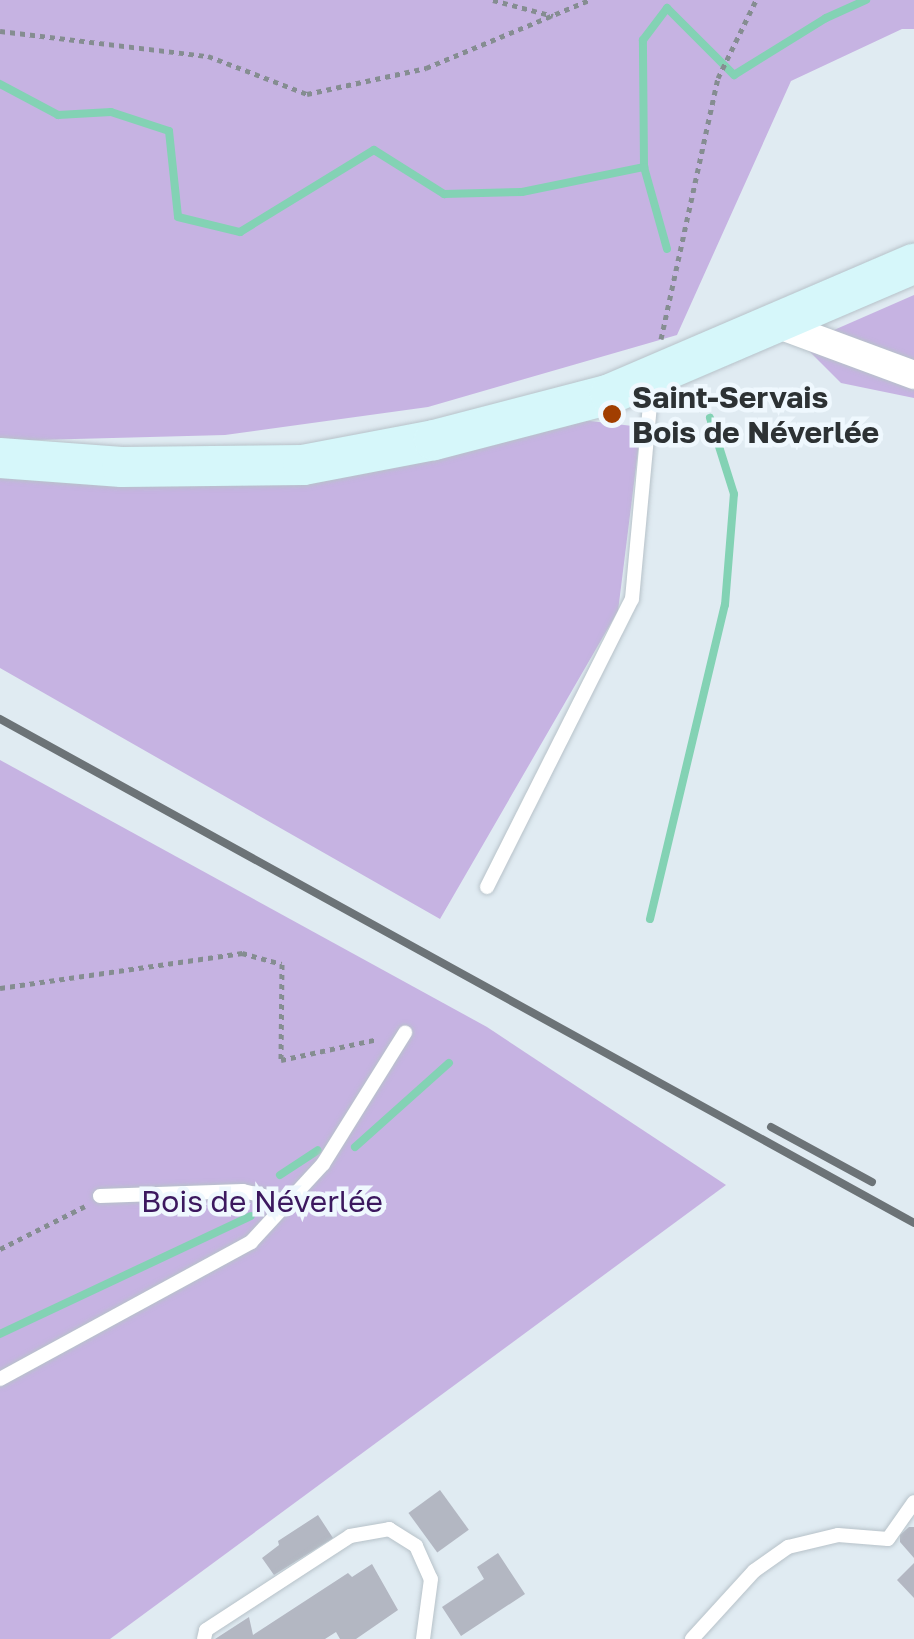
<!DOCTYPE html>
<meta charset="utf-8">
<style>
body{margin:0}
#map{position:relative;width:914px;height:1639px;overflow:hidden;background:#e0ebf2;font-family:"Golos Text",sans-serif}
div>[style]{position:absolute}
[style*='--x']{left:calc(var(--x)*1px);top:calc(var(--y)*1px);width:calc(var(--w)*1px);rotate:calc(var(--a)*1deg)}
.green>*{inset:0;background:#c6b3e2}
.stream>*{height:8px;margin:-4px;padding:0 4px;transform-origin:4px;border-radius:4px;background:#83d2b4}
.building>*{inset:0;background:#b3b7c2;transform-origin:0 0}
.path>*{height:5px;margin-top:-2.5px;transform-origin:0;background:repeating-linear-gradient(90deg,#858d91 0 5px,transparent 0 10px)}
.roads{filter:drop-shadow(0 0 2px #b7c2c9) drop-shadow(0 0 2px #b7c2c9)}
.lane>*{height:14px;margin:-7px;padding:0 7px;transform-origin:7px;border-radius:7px;background:#fff}
.street>*{height:28px;margin:-14px;padding:0 14px;transform-origin:14px;border-radius:14px;background:#fff}
.secondary>*{height:40px;margin:-20px;padding:0 20px;transform-origin:20px;border-radius:20px;background:#d6f7fa}
.rail>*{height:8px;margin:-4px;padding:0 4px;transform-origin:4px;border-radius:4px;background:#6c7377}
.dots>*{width:28px;height:28px;translate:-50% -50%;box-sizing:border-box;border:5px solid #eff8fe;border-radius:50%}
span{translate:-50% -50%;white-space:nowrap;text-align:center;line-height:1.15;-webkit-text-stroke:9px #eff8fe;paint-order:stroke}
.poi-label{font-size:30px;color:#2d3234;font-weight:700}
.left{translate:0 -50%;text-align:left}
.park-label{font-size:30px;color:#3c185f}
</style>
<div id="map">
<div class="green">
<div style="clip-path:polygon(0 0,914px 0,914px 29px,902px 29px,791px 81px,677px 335px,428px 407px,225px 435px,0 441px)"></div>
<div style="clip-path:polygon(914px 295px,914px 398px,841px 383px,802px 344px)"></div>
<div style="clip-path:polygon(565px 418px,641px 427px,618px 611px,440px 919px,0 668px,0 466px,47px 473px)"></div>
<div style="clip-path:polygon(0 760px,487px 1027px,726px 1185px,110px 1639px,0 1639px)"></div>
</div>
<div class="stream">
<div style="--x:0;--y:84;--w:66;--a:28.1"></div>
<div style="--x:58;--y:115;--w:53;--a:-3.2"></div>
<div style="--x:111;--y:112;--w:61;--a:18.1"></div>
<div style="--x:169;--y:131;--w:86;--a:84"></div>
<div style="--x:178;--y:217;--w:64;--a:13.6"></div>
<div style="--x:240;--y:232;--w:157;--a:-31.5"></div>
<div style="--x:374;--y:150;--w:83;--a:32.2"></div>
<div style="--x:444;--y:194;--w:78;--a:-1.5"></div>
<div style="--x:522;--y:192;--w:125;--a:-11.6"></div>
<div style="--x:644;--y:167;--w:127;--a:-90.5"></div>
<div style="--x:643;--y:40;--w:40;--a:-53"></div>
<div style="--x:667;--y:8;--w:95;--a:45"></div>
<div style="--x:734;--y:75;--w:108;--a:-31.8"></div>
<div style="--x:826;--y:18;--w:44;--a:-24.2"></div>
<div style="--x:644;--y:167;--w:85;--a:74.3"></div>
<div style="--x:650;--y:919;--w:323;--a:-76.6"></div>
<div style="--x:725;--y:605;--w:111;--a:-85.4"></div>
<div style="--x:734;--y:494;--w:80;--a:-107.5"></div>
<div style="--x:355;--y:1147;--w:126;--a:-41.8"></div>
<div style="--x:280;--y:1175;--w:45;--a:-33.3"></div>
<div style="--x:0;--y:1334;--w:277;--a:-25.2"></div>
</div>
<div class="building">
<div style="left:440px;top:1490px;width:49px;height:39px;rotate:54deg"></div>
<div style="clip-path:polygon(318px 1515px,333px 1538px,274px 1575px,262px 1558px,279px 1545px,278px 1541px)"></div>
<div style="clip-path:polygon(909px 1527px,914px 1527px,914px 1558px,900px 1542px,900px 1535px)"></div>
<div style="clip-path:polygon(498px 1553px,525px 1594px,461px 1636px,442px 1607px,484px 1579px,477px 1567px)"></div>
<div style="clip-path:polygon(914px 1563px,914px 1598px,897px 1580px)"></div>
<div style="clip-path:polygon(372px 1564px,398px 1610px,356px 1639px,340px 1639px,336px 1632px,325px 1639px,215px 1639px,249px 1617px,253px 1635px,348px 1573px,352px 1577px)"></div>
</div>
<div class="path">
<div style="--x:493;--y:0;--w:62;--a:14.9"></div>
<div style="--x:0;--y:31;--w:209;--a:6.9"></div>
<div style="--x:208;--y:56;--w:106;--a:21"></div>
<div style="--x:307;--y:94;--w:122;--a:-12.3"></div>
<div style="--x:426;--y:68;--w:177;--a:-22.6"></div>
<div style="--x:661;--y:339;--w:267;--a:-77.7"></div>
<div style="--x:718;--y:78;--w:87;--a:-64"></div>
<div style="--x:0;--y:988;--w:245;--a:-8.2"></div>
<div style="--x:242;--y:953;--w:41;--a:15.4"></div>
<div style="--x:282;--y:964;--w:96;--a:90.6"></div>
<div style="--x:281;--y:1060;--w:99;--a:-12.2"></div>
<div style="--x:0;--y:1249;--w:95;--a:-26.8"></div>
</div>
<div class="roads">
<div class="lane">
<div style="--x:487;--y:887;--w:322;--a:-63.3"></div>
<div style="--x:632;--y:599;--w:217;--a:-84.7"></div>
<div style="--x:100;--y:1196;--w:143;--a:-2"></div>
<div style="--x:243;--y:1191;--w:43;--a:13.4"></div>
<div style="--x:0;--y:1379;--w:286;--a:-28.6"></div>
<div style="--x:251;--y:1242;--w:106;--a:-47.3"></div>
<div style="--x:323;--y:1164;--w:155;--a:-58"></div>
<div style="--x:204;--y:1639;--w:9;--a:-77"></div>
<div style="--x:206;--y:1630;--w:172;--a:-33.1"></div>
<div style="--x:350;--y:1536;--w:40;--a:-10"></div>
<div style="--x:389;--y:1529;--w:32;--a:32"></div>
<div style="--x:416;--y:1546;--w:36;--a:66"></div>
<div style="--x:431;--y:1579;--w:61;--a:97.6"></div>
<div style="--x:692;--y:1639;--w:92;--a:-47.6"></div>
<div style="--x:754;--y:1571;--w:42;--a:-35.2"></div>
<div style="--x:788;--y:1547;--w:51;--a:-13.5"></div>
<div style="--x:838;--y:1535;--w:50;--a:4.6"></div>
<div style="--x:888;--y:1539;--w:45;--a:-54.9"></div>
</div>
<div class="street">
<div style="--x:779;--y:325;--w:144;--a:20.3"></div>
</div>
<div class="secondary">
<div style="--x:0;--y:458;--w:122;--a:4.2"></div>
<div style="--x:122;--y:467;--w:181;--a:-0.6"></div>
<div style="--x:303;--y:465;--w:133;--a:-10.8"></div>
<div style="--x:434;--y:440;--w:182;--a:-14.6"></div>
<div style="--x:610;--y:394;--w:331;--a:-23.2"></div>
</div>
</div>
<div class="rail">
<div style="--x:0;--y:719;--w:1044;--a:28.87"></div>
<div style="--x:771;--y:1127;--w:115;--a:28.6"></div>
</div>
<div class="dots">
<div style="left:612px;top:414px;background:#a13e00"></div>
</div>
<div class="poi-label">
<span class="left" style="left:632px;top:414px">Saint-Servais<br>Bois de Néverlée</span>
</div>
<div class="park-label">
<span style="left:262px;top:1201px">Bois de Néverlée</span>
</div>
</div>
